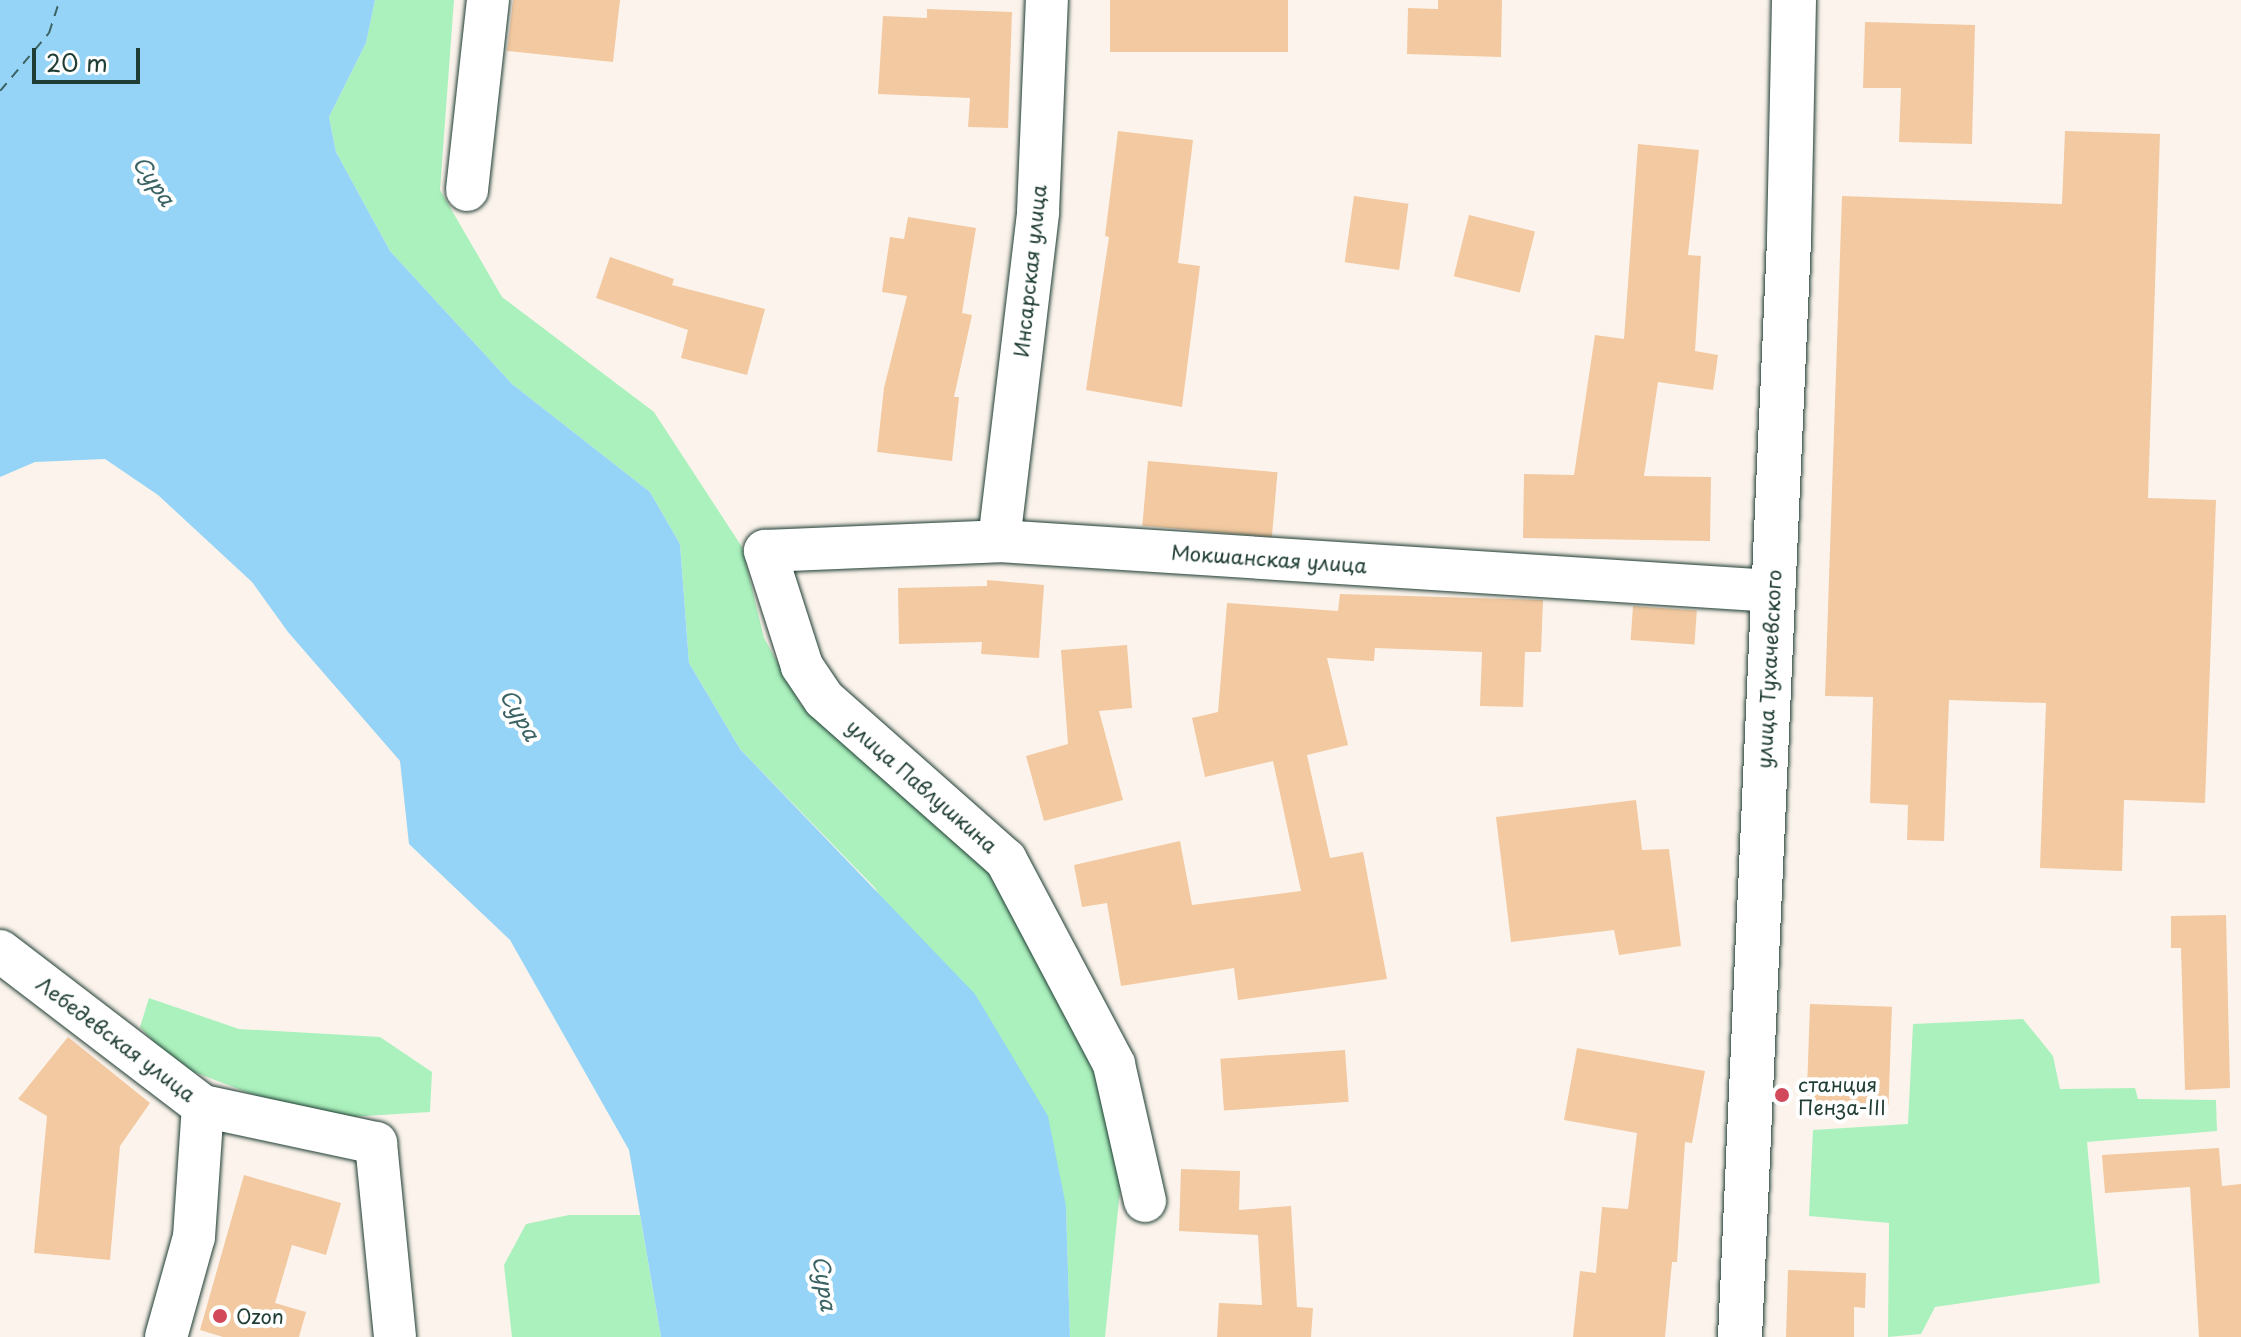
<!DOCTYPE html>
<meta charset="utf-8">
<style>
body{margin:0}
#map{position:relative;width:2241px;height:1337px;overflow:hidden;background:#fcf4ec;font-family:"Playpen Sans",sans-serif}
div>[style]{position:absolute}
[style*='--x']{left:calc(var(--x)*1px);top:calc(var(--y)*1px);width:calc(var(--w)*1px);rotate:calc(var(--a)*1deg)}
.green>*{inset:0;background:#abf1bd}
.water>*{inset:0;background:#95d4f6}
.ferry>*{height:2px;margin-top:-1px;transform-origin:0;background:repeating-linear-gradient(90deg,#3c6364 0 10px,transparent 0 18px)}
.building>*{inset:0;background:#f2c9a1;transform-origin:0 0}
.roads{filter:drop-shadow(0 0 2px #1f3d34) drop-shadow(0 0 2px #1f3d34)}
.minor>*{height:42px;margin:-21px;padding:0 21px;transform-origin:21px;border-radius:21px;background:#fff}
.secondary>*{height:44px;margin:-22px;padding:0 22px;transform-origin:22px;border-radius:22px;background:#fff}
.dots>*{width:22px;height:22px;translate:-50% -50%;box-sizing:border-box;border:4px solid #fff;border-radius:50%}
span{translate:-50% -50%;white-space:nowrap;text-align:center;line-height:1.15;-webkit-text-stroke:8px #fff;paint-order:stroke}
.street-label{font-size:20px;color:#1f3d34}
.poi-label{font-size:20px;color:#1f3d34}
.left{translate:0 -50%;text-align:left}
.water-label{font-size:22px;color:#3c6364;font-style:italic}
.scale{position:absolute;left:32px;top:48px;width:108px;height:36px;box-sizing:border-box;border:4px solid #1f3d34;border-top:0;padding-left:10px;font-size:24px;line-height:28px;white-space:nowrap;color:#1f3d34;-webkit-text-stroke:6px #fff;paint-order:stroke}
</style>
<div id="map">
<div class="green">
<div style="clip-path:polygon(375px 0,454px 0,440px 190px,502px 297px,654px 412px,742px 547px,764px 638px,801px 705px,991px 869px,1092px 1059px,1121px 1181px,1105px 1337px,1070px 1337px,1066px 1206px,875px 888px,740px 749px,689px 663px,680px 544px,650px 492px,512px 384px,390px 251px,336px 152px,329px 117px,366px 43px)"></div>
<div style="clip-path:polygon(149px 998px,239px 1029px,380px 1037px,432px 1072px,430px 1112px,316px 1119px,176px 1065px,140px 1027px)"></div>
<div style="clip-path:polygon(2023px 1019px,2053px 1056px,2060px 1089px,2135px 1088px,2138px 1099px,2216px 1100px,2217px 1131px,2087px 1142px,2100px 1283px,1935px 1307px,1921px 1334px,1888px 1337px,1889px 1223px,1809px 1216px,1813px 1130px,1908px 1124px,1913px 1024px)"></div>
<div style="clip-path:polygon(569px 1215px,640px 1215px,661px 1337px,512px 1337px,504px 1265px,526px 1224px)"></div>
</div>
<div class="water">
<div style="clip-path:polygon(0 0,375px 0,366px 43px,329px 117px,336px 152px,390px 251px,512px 384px,650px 492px,680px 544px,689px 663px,740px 749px,975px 994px,1048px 1116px,1066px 1206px,1070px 1337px,661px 1337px,629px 1150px,510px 940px,409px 844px,400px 761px,288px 632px,252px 582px,158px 495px,105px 459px,35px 462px,0 477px)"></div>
</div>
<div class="ferry">
<div style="--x:0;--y:91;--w:76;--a:-49.8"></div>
<div style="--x:49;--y:33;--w:35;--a:-72"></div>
</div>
<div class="building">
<div style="clip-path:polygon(513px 0,620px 0,613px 62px,507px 51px)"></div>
<div style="left:1110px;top:0;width:178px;height:52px"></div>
<div style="clip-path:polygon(1438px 0,1502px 0,1501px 57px,1407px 54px,1408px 8px,1438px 9px)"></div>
<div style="clip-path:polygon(927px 9px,1012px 12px,1008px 128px,968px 127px,970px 98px,878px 94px,883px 16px,927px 18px)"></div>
<div style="clip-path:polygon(1865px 22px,1975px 25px,1972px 144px,1899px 142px,1901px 88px,1863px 88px)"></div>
<div style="clip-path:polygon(1118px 131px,1193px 140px,1178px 263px,1200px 266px,1182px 407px,1086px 390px,1109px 237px,1105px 236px)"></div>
<div style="clip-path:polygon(2065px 131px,2160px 134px,2148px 498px,2216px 500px,2205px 803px,2124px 800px,2122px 871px,2040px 868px,2046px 703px,1949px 700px,1944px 841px,1907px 840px,1908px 805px,1870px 803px,1873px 697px,1825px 696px,1842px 196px,2062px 204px)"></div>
<div style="clip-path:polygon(1638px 144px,1699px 150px,1688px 255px,1701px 256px,1695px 351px,1718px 355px,1713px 390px,1658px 382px,1644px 476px,1711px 477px,1710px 541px,1523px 538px,1524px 474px,1574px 475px,1595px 335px,1624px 339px)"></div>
<div style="left:1354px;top:196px;width:55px;height:67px;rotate:8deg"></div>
<div style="left:1469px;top:215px;width:68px;height:63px;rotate:14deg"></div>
<div style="clip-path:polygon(908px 217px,976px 228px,962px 313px,972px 315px,954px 397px,959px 397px,952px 461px,877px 452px,884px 388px,907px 296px,882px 292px,890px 237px,904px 239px)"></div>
<div style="clip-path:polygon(610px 257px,674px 279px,672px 285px,765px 309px,747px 375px,681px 358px,688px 330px,596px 298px)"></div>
<div style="left:1148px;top:461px;width:130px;height:65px;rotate:5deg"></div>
<div style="clip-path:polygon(987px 580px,1044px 585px,1039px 658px,981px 654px,982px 642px,899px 644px,898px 588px,987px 586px)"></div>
<div style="clip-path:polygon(1340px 594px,1543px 600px,1541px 652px,1525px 652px,1523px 707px,1480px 706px,1482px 652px,1375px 648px,1374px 661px,1327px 658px,1348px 745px,1307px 755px,1330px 858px,1363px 852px,1387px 979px,1238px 1000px,1234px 968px,1121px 986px,1107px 903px,1082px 907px,1074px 865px,1180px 841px,1192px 905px,1301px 891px,1273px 761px,1205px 777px,1192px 718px,1218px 712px,1227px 603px,1338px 611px)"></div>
<div style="left:1633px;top:606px;width:64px;height:34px;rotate:4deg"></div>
<div style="clip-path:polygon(1127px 645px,1132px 708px,1099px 711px,1123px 800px,1044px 821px,1026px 756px,1068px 744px,1061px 650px)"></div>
<div style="clip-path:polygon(1636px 800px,1642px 850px,1669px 849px,1681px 946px,1619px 955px,1614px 930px,1511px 942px,1496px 817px)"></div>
<div style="clip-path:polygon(2226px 915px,2230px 1088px,2185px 1090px,2181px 948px,2171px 948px,2171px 916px)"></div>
<div style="left:1810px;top:1004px;width:82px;height:98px;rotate:2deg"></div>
<div style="clip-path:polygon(68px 1037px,150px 1103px,120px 1146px,110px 1260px,34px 1253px,47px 1116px,18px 1099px)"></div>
<div style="clip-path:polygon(1577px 1048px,1705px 1071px,1692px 1143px,1685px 1142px,1677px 1262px,1672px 1262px,1665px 1337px,1573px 1337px,1580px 1271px,1596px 1273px,1602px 1207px,1628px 1209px,1637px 1133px,1564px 1120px)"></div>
<div style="left:1345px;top:1050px;width:52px;height:125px;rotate:86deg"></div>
<div style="clip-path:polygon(2219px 1148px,2222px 1186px,2241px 1184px,2241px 1337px,2199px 1337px,2190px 1187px,2105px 1193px,2102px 1155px)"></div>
<div style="clip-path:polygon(1181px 1169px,1240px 1171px,1239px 1210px,1291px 1206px,1297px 1307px,1313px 1308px,1311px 1337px,1217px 1337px,1219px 1303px,1262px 1305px,1258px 1235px,1179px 1231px)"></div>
<div style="clip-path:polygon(244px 1175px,341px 1203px,326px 1255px,292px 1245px,275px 1303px,306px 1312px,299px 1337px,223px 1337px,200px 1330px)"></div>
<div style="clip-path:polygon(1788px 1270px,1866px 1273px,1865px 1308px,1854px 1307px,1854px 1337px,1786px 1337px)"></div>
</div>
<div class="roads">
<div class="minor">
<div style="--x:467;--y:190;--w:191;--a:-83.7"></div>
<div style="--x:999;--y:541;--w:331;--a:-83.2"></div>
<div style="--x:1038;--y:212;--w:212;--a:-87.6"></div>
<div style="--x:0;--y:951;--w:255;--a:37.4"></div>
<div style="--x:203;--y:1106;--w:177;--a:12.1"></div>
<div style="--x:376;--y:1143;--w:195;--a:84.4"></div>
<div style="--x:1145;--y:1201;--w:140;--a:-102.8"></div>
<div style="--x:1114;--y:1064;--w:231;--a:-117.9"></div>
<div style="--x:1006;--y:860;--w:243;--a:-138.5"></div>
<div style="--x:824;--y:699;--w:40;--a:-124"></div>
<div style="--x:802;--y:666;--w:121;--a:-107.8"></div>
<div style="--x:765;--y:551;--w:234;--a:-2.4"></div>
<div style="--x:999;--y:541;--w:776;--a:3.7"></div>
<div style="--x:166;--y:1337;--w:104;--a:-74.4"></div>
<div style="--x:194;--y:1237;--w:131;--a:-86.1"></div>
</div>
<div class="secondary">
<div style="--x:1740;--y:1337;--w:1099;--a:-87.44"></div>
<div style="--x:1789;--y:239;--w:239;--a:-88.8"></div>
</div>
</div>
<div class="dots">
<div style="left:1782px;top:1095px;background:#d1495b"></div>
<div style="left:220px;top:1316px;background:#d1495b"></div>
</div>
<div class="street-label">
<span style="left:1030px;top:271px;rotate:-84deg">Инсарская улица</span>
<span style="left:1269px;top:559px;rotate:4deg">Мокшанская улица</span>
<span style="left:1769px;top:669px;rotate:-87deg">улица Тухачевского</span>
<span style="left:922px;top:786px;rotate:41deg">улица Павлушкина</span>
<span style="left:116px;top:1039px;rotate:37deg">Лебедевская улица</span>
</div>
<div class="poi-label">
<span class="left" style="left:1798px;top:1096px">станция<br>Пенза-III</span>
<span class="left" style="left:236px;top:1316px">Ozon</span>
</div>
<div class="water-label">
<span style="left:155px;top:180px;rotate:55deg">Сура</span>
<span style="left:521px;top:714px;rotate:60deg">Сура</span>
<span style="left:826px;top:1283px;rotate:81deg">Сура</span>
</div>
<div class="scale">20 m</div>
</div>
